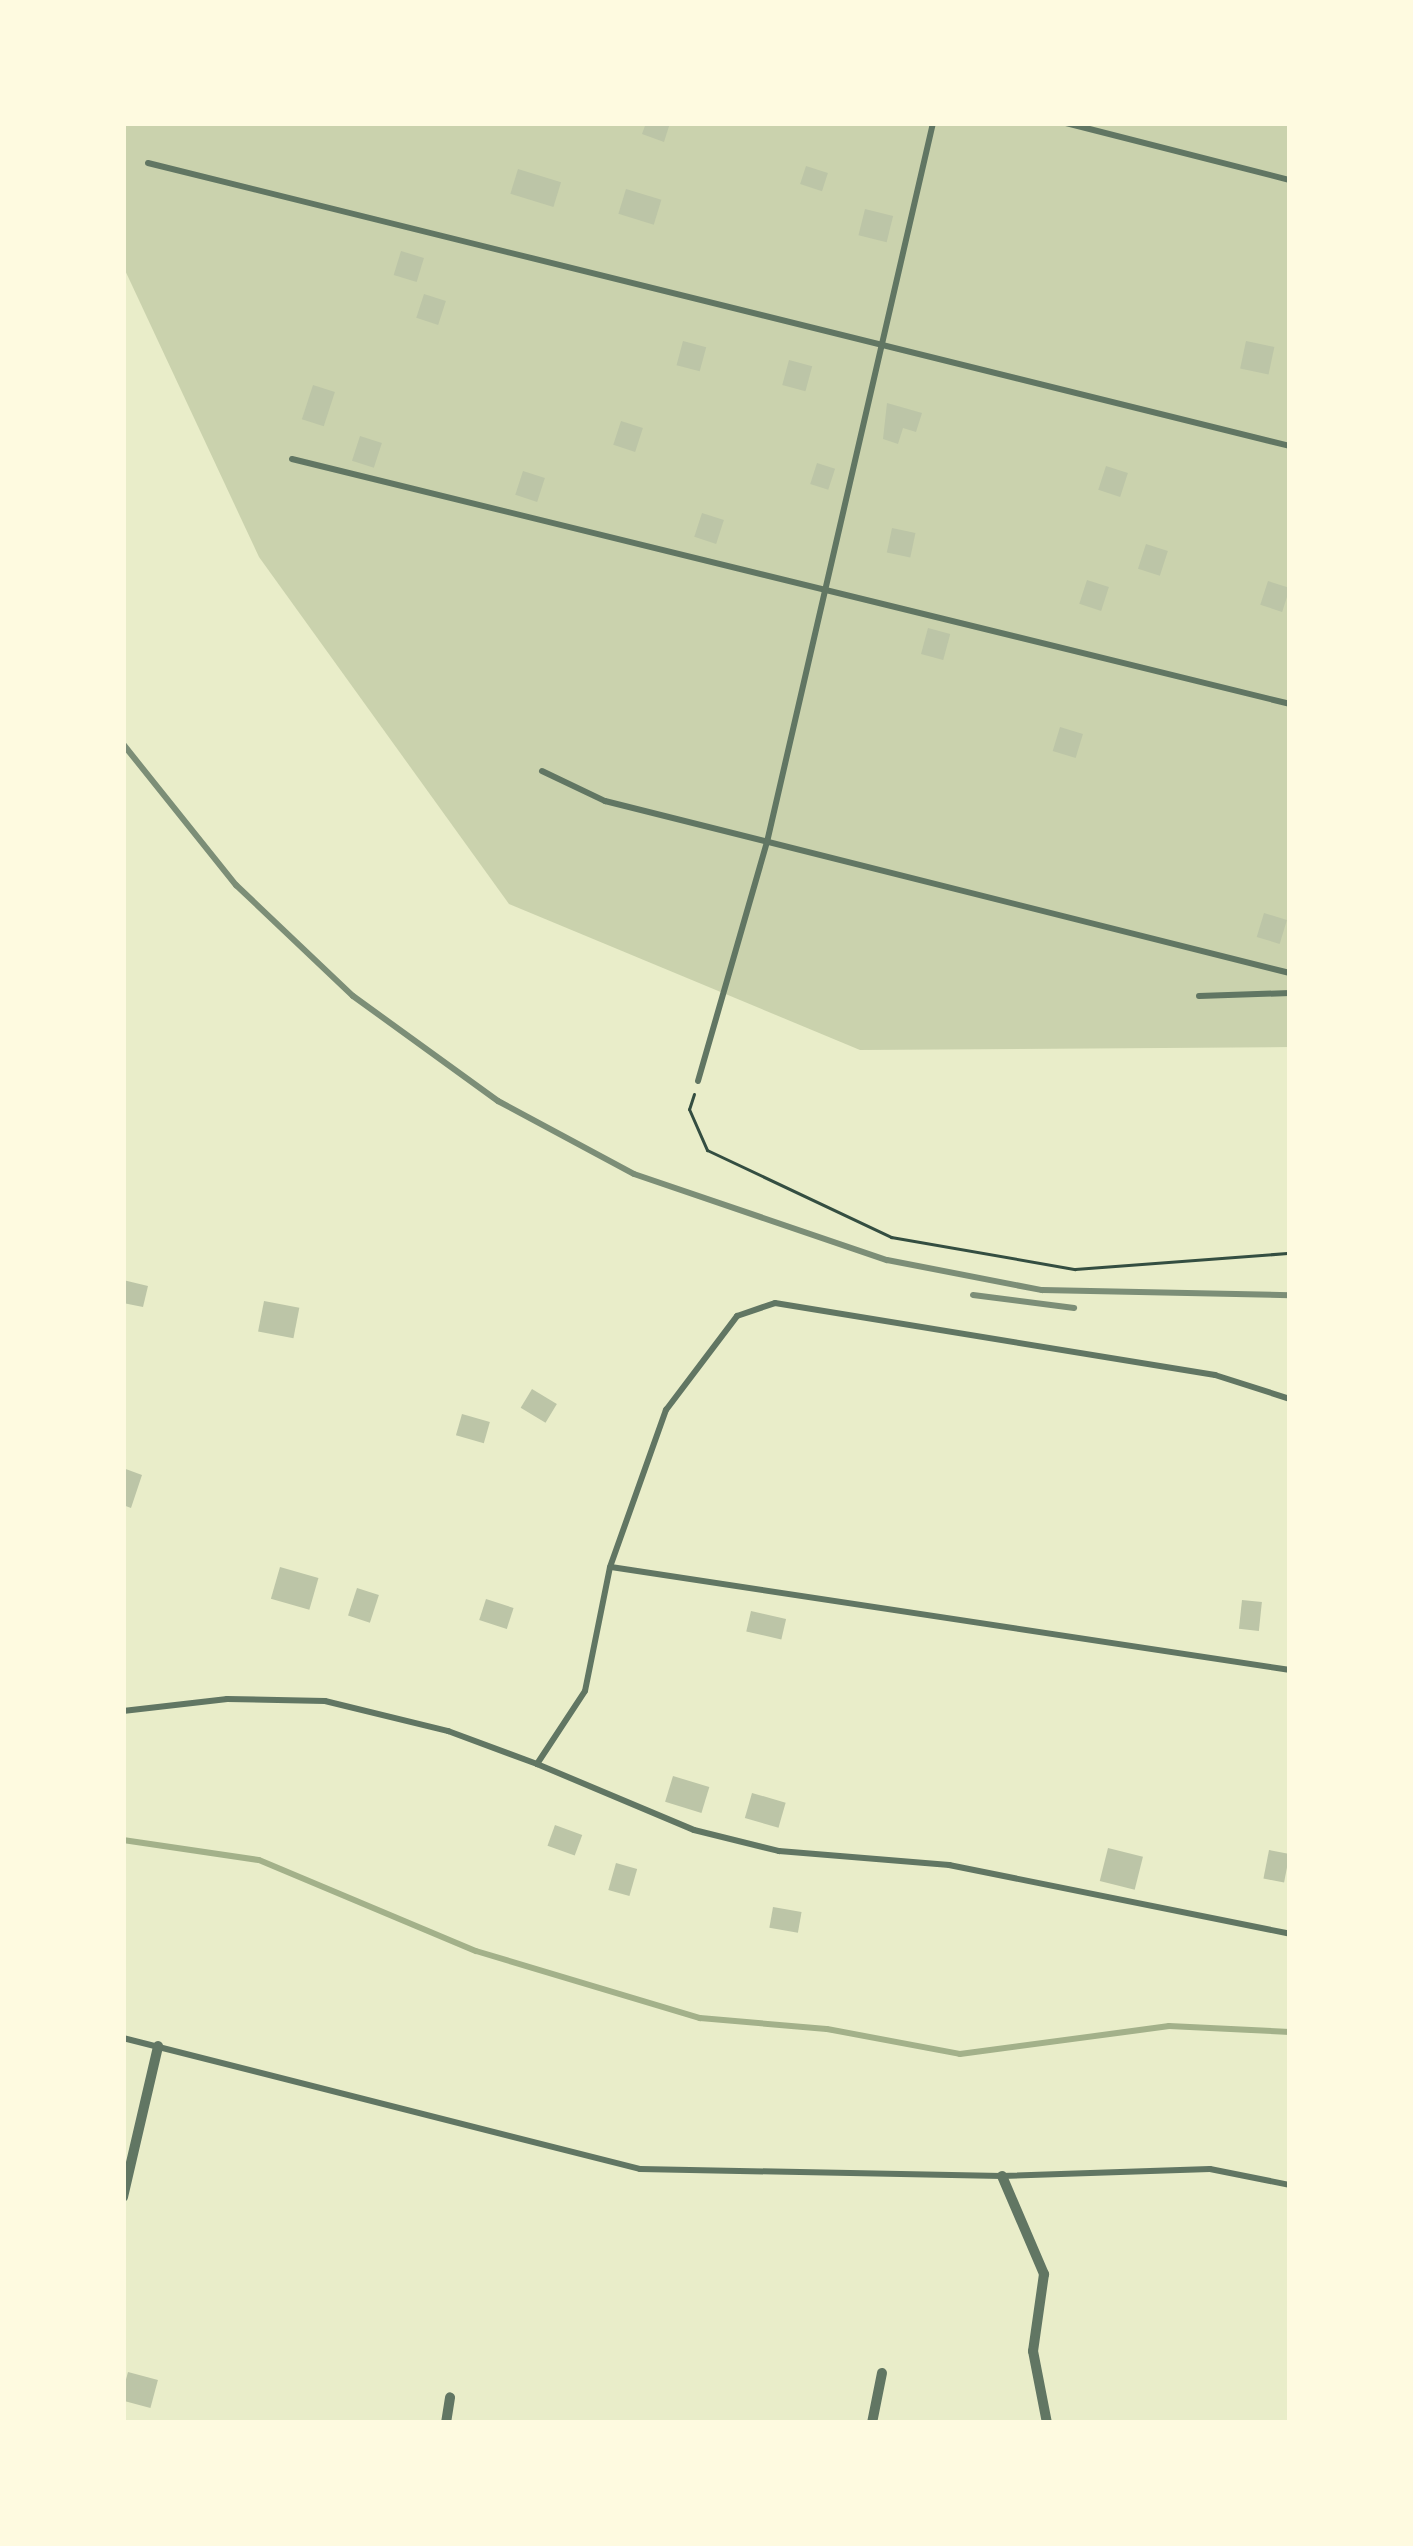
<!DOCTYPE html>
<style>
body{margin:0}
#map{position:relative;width:1413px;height:2546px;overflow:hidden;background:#e9edc9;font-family:Inter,sans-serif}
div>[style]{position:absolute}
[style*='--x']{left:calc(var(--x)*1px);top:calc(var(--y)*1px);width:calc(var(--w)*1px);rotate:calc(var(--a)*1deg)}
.green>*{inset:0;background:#cad2ad}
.stream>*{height:6px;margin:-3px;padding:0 3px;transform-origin:3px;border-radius:3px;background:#a3b18a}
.building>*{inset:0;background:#bcc5a7;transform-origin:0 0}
.path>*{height:3px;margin:-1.5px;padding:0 1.5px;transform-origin:1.5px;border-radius:1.5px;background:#344e41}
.service>*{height:6px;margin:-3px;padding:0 3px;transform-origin:3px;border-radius:3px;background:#617663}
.minor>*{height:10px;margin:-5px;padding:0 5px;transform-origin:5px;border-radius:5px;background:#617663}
.rail>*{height:6px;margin:-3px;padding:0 3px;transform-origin:3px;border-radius:3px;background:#7c8e77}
span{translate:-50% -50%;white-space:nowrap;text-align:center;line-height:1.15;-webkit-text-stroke:9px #fefae0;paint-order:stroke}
.frame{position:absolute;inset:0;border:126px solid #fefae0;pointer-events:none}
</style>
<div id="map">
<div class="green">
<div style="clip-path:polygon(123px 123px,1290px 123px,1290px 1047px,860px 1050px,509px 904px,259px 557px,123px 266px)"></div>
</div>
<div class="stream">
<div style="--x:123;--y:1840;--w:137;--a:8.4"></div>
<div style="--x:259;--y:1860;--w:235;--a:22.8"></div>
<div style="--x:476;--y:1951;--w:234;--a:16.7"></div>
<div style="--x:700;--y:2018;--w:127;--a:5"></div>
<div style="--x:827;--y:2029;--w:135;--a:10.6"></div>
<div style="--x:960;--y:2054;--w:211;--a:-7.6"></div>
<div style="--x:1169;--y:2026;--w:121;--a:2.8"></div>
</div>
<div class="building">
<div style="clip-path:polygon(646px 123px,670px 123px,664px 142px,642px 134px)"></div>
<div style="left:806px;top:166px;width:23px;height:19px;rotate:18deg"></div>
<div style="left:518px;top:169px;width:45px;height:26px;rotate:17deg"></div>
<div style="left:626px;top:189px;width:37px;height:26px;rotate:17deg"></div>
<div style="left:865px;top:209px;width:29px;height:27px;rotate:14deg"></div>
<div style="left:401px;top:251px;width:24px;height:25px;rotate:17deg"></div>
<div style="left:424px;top:294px;width:23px;height:25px;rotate:18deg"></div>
<div style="left:683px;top:341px;width:24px;height:25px;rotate:15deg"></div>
<div style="left:1246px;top:341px;width:29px;height:28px;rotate:12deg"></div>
<div style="left:789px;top:360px;width:24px;height:26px;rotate:15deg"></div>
<div style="left:313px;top:385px;width:23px;height:36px;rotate:18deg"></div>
<div style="clip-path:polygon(887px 403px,922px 413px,916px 432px,903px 428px,898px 444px,883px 439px)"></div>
<div style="left:621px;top:421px;width:23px;height:25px;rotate:18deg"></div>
<div style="left:360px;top:436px;width:23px;height:26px;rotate:18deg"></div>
<div style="left:817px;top:463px;width:19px;height:22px;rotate:18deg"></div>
<div style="left:1106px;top:466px;width:23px;height:25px;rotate:18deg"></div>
<div style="left:523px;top:471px;width:23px;height:25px;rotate:18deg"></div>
<div style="left:702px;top:513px;width:23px;height:25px;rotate:18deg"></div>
<div style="left:892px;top:528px;width:24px;height:25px;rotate:12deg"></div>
<div style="left:1146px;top:544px;width:23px;height:26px;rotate:18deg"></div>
<div style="left:1087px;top:580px;width:23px;height:25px;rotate:18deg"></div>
<div style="left:1268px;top:581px;width:23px;height:25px;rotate:18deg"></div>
<div style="left:928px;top:628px;width:23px;height:27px;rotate:15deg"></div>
<div style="left:1060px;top:727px;width:24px;height:25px;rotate:17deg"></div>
<div style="left:1264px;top:913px;width:24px;height:25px;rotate:17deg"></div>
<div style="clip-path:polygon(123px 1280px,148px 1286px,143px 1307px,123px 1303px)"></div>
<div style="left:264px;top:1301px;width:36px;height:31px;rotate:11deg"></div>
<div style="left:532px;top:1389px;width:29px;height:22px;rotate:31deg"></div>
<div style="left:462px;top:1414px;width:29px;height:22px;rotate:16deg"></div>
<div style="clip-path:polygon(123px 1468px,142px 1475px,131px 1508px,123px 1505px)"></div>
<div style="left:280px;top:1567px;width:40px;height:33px;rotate:16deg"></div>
<div style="left:357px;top:1588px;width:23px;height:29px;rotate:18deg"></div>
<div style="left:486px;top:1599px;width:29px;height:22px;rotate:18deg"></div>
<div style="left:1242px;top:1600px;width:20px;height:29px;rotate:6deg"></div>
<div style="left:751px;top:1611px;width:36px;height:21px;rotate:13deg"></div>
<div style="left:673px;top:1776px;width:38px;height:27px;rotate:17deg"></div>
<div style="left:752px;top:1793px;width:35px;height:26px;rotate:16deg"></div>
<div style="left:555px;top:1825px;width:29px;height:22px;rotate:20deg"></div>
<div style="left:1108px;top:1848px;width:36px;height:34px;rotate:14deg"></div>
<div style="left:1269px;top:1850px;width:21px;height:29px;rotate:11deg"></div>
<div style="left:616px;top:1863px;width:22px;height:28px;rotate:16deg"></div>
<div style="left:773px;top:1907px;width:29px;height:21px;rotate:10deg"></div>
<div style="left:128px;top:2372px;width:31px;height:29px;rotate:15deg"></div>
</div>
<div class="path">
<div style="--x:694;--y:1094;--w:16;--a:108"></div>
<div style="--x:689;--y:1109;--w:45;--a:66.3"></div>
<div style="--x:707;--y:1150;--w:204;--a:25.3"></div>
<div style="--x:891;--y:1237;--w:187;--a:9.9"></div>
<div style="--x:1075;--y:1269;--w:216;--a:-4.3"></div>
</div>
<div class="service">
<div style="--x:1066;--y:123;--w:231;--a:14.3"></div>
<div style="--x:148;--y:163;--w:1177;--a:13.92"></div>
<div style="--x:292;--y:459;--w:1028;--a:13.79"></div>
<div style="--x:542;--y:771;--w:70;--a:25.5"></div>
<div style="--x:605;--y:801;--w:706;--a:14.1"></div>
<div style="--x:1199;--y:996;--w:91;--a:-1.9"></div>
<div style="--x:698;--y:1081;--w:249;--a:-73.9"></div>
<div style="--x:767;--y:842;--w:738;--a:-77"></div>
<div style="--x:611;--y:1567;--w:687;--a:8.63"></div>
<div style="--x:123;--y:1711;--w:105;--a:-6.6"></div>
<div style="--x:227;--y:1699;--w:98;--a:1.2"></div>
<div style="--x:325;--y:1701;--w:127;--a:13.7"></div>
<div style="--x:448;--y:1731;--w:95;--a:20.3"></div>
<div style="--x:537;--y:1764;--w:87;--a:-56.7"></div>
<div style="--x:585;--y:1691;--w:126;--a:-78.6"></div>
<div style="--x:610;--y:1567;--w:167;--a:-70.4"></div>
<div style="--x:666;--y:1410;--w:118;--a:-52.9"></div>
<div style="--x:737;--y:1316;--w:40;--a:-18.9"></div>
<div style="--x:775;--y:1303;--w:446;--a:9.3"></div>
<div style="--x:1215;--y:1375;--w:79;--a:17.7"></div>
<div style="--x:537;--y:1764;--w:170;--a:22.8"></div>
<div style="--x:694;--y:1830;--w:88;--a:13.9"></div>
<div style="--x:779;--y:1851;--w:171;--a:4.7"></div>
<div style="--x:949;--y:1865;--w:348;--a:11.4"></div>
<div style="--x:123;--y:2038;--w:533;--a:14.22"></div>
<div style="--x:640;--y:2169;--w:362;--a:1.1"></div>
<div style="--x:1002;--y:2176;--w:208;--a:-1.9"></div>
<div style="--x:1210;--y:2169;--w:82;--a:11.3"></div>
</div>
<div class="minor">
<div style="--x:1002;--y:2176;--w:107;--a:66.8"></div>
<div style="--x:1044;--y:2274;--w:78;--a:98.1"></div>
<div style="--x:1033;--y:2351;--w:73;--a:79"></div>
<div style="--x:123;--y:2197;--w:155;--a:-76.9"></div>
<div style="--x:446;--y:2423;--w:26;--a:-81"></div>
<div style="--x:872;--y:2423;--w:51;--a:-78.7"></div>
</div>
<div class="rail">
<div style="--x:123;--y:744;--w:181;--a:51.3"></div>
<div style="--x:236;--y:885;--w:161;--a:43.5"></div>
<div style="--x:353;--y:996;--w:179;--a:35.9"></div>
<div style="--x:498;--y:1101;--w:154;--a:28.2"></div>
<div style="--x:634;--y:1174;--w:267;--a:18.8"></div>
<div style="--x:887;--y:1260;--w:158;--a:11"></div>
<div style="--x:1042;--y:1290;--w:248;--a:1.2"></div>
<div style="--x:973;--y:1295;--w:102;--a:7.3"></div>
</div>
<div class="frame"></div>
</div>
